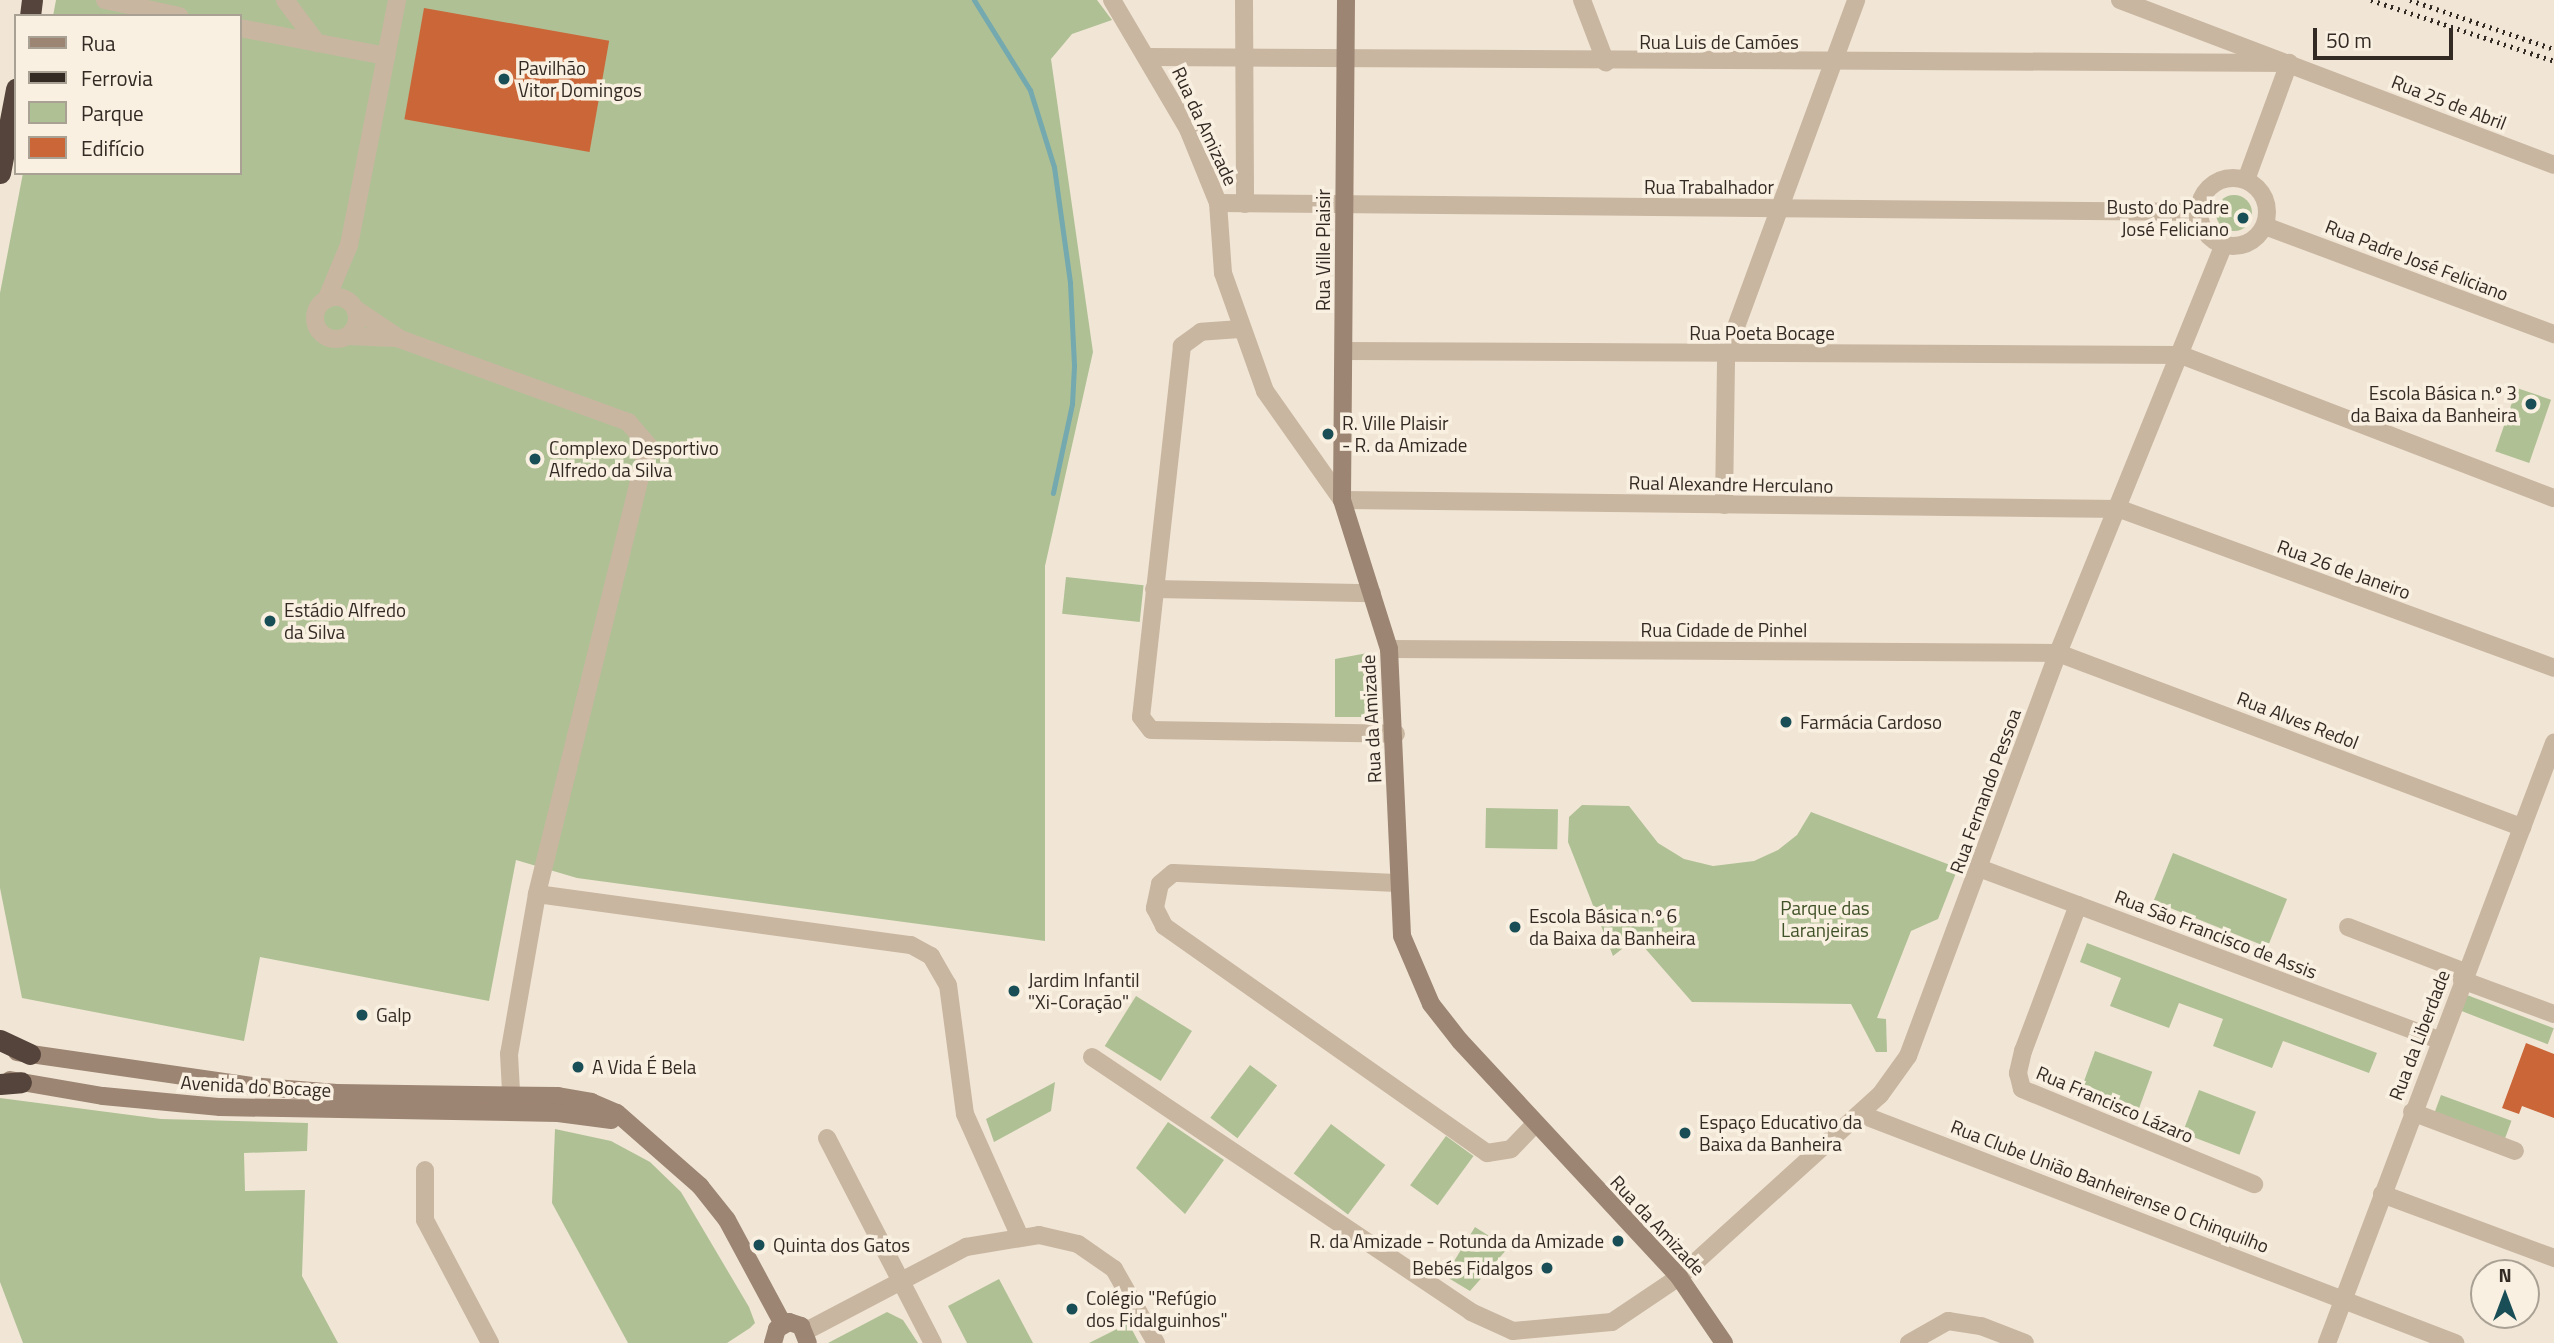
<!DOCTYPE html>
<meta charset="utf-8">
<style>
body{margin:0}
#map{position:relative;width:2554px;height:1343px;overflow:hidden;background:#f1e6d5;font-family:"Titillium Web",sans-serif}
div>[style]{position:absolute}
[style*='--x']{left:calc(var(--x)*1px);top:calc(var(--y)*1px);width:calc(var(--w)*1px);rotate:calc(var(--a)*1deg)}
.green>*{inset:0;background:#afc095;transform-origin:0 0}
.round{border-radius:50%}
.stream>*{height:5px;margin:-2.5px;padding:0 2.5px;transform-origin:2.5px;border-radius:2.5px;background:#73a9af}
.building>*{inset:0;background:#cb6639;transform-origin:0 0}
.street>*{height:18px;margin:-9px;padding:0 9px;transform-origin:9px;border-radius:9px;background:#c9b6a1}
.street>.ring{margin:-9px;padding:0;box-sizing:content-box;background:none;border:18px solid #c9b6a1;border-radius:50%}
.secondary>*{height:18px;margin:-9px;padding:0 9px;transform-origin:9px;border-radius:9px;background:#9d8573}
.highway>*{height:21px;margin:-10.5px;padding:0 10.5px;transform-origin:10.5px;border-radius:10.5px;background:#55443b}
.rail>*{height:5px;margin-top:-2.5px;transform-origin:0;background:repeating-linear-gradient(90deg,#332a24 0 2px,transparent 0 7px)}
.dots>*{width:19px;height:19px;translate:-50% -50%;box-sizing:border-box;border:4px solid #f9f0e1;border-radius:50%}
span{translate:-50% -50%;white-space:nowrap;text-align:center;line-height:1.15;-webkit-text-stroke:7px #f9f0e1;paint-order:stroke}
.street-label{font-size:19px;color:#332a24}
.poi-label{font-size:19px;color:#332a24}
.left{translate:0 -50%;text-align:left}
.right{translate:-100% -50%;text-align:right}
.park-label{font-size:19px;color:#405227}
.legend{position:absolute;left:14px;top:14px;width:228px;height:161px;box-sizing:border-box;background:#f9f0e1;border:2px solid #aaa195;margin:0;padding:9px 12px;list-style:none;font-size:21px;color:#332a24}
.legend li{display:flex;align-items:center;gap:14px;height:35px}
.legend b{width:35px;border:2px solid #aaa195}
.north{position:absolute;left:2470px;top:1259px;width:70px;height:70px;box-sizing:border-box;background:#f9f0e1;border:2px solid #aaa195;border-radius:50%;rotate:0deg;font-size:19px;font-weight:700;line-height:28px;text-align:center;color:#332a24}
.north::after{content:'';display:block;margin:auto;width:24px;height:32px;background:#194e56;clip-path:polygon(50% 0,100% 100%,50% 72%,0 100%)}
.scale{position:absolute;left:2313px;top:28px;width:140px;height:32px;box-sizing:border-box;border:4px solid #332a24;border-top:0;padding-left:9px;font-size:21px;line-height:24px;white-space:nowrap;color:#332a24;-webkit-text-stroke:5px #f9f0e1;paint-order:stroke}
</style>
<div id="map">
<div class="green">
<div style="clip-path:polygon(56px 0,1097px 0,1112px 20px,1072px 34px,1051px 59px,1093px 352px,1045px 566px,1045px 941px,577px 878px,516px 860px,489px 1001px,260px 957px,244px 1041px,22px 998px,0 888px,0 293px,23px 173px,240px 173px,240px 16px,53px 16px)"></div>
<div class="round" style="left:2216px;top:195px;width:36px;height:36px"></div>
<div style="left:2517px;top:388px;width:36px;height:67px;rotate:19deg"></div>
<div style="left:1066px;top:577px;width:78px;height:37px;rotate:6deg"></div>
<div style="clip-path:polygon(1373px 652px,1378px 717px,1335px 717px,1335px 659px)"></div>
<div style="clip-path:polygon(1582px 805px,1629px 806px,1658px 843px,1684px 859px,1713px 866px,1754px 861px,1778px 850px,1797px 835px,1811px 812px,1958px 868px,1938px 919px,1911px 931px,1877px 1018px,1886px 1019px,1887px 1052px,1876px 1052px,1851px 1004px,1692px 1002px,1636px 938px,1613px 956px,1568px 842px,1569px 817px)"></div>
<div style="left:1486px;top:808px;width:72px;height:40px;rotate:1deg"></div>
<div style="left:2173px;top:853px;width:123px;height:52px;rotate:22deg"></div>
<div style="clip-path:polygon(2087px 943px,2377px 1053px,2369px 1073px,2283px 1041px,2272px 1068px,2213px 1046px,2223px 1019px,2179px 1003px,2169px 1028px,2110px 1006px,2121px 978px,2080px 962px)"></div>
<div style="left:2467px;top:995px;width:93px;height:17px;rotate:21deg"></div>
<div style="left:1136px;top:996px;width:66px;height:59px;rotate:32deg"></div>
<div style="left:2095px;top:1051px;width:61px;height:46px;rotate:20deg"></div>
<div style="left:1250px;top:1065px;width:34px;height:66px;rotate:37deg"></div>
<div style="clip-path:polygon(1055px 1082px,1051px 1111px,994px 1142px,986px 1119px)"></div>
<div style="left:2199px;top:1090px;width:61px;height:46px;rotate:21deg"></div>
<div style="left:2441px;top:1095px;width:75px;height:19px;rotate:20deg"></div>
<div style="clip-path:polygon(0 1098px,161px 1119px,308px 1123px,307px 1151px,244px 1153px,245px 1191px,305px 1190px,302px 1276px,338px 1343px,23px 1343px,0 1282px)"></div>
<div style="clip-path:polygon(1168px 1122px,1224px 1160px,1185px 1214px,1136px 1168px)"></div>
<div style="left:1331px;top:1124px;width:68px;height:62px;rotate:37deg"></div>
<div style="clip-path:polygon(555px 1129px,611px 1141px,650px 1162px,681px 1192px,749px 1307px,755px 1323px,750px 1328px,727px 1343px,628px 1343px,552px 1203px)"></div>
<div style="left:1446px;top:1136px;width:34px;height:61px;rotate:36deg"></div>
<div style="clip-path:polygon(1475px 1227px,1508px 1248px,1470px 1291px,1445px 1276px)"></div>
<div style="clip-path:polygon(999px 1279px,1033px 1343px,967px 1343px,948px 1306px)"></div>
<div style="clip-path:polygon(887px 1312px,903px 1320px,918px 1343px,828px 1343px)"></div>
<div style="clip-path:polygon(1128px 1322px,1139px 1343px,1089px 1343px,1121px 1327px)"></div>
</div>
<div class="stream">
<div style="--x:974;--y:0;--w:106;--a:58.1"></div>
<div style="--x:1030;--y:90;--w:81;--a:72.7"></div>
<div style="--x:1054;--y:167;--w:117;--a:82.1"></div>
<div style="--x:1070;--y:283;--w:83;--a:87.2"></div>
<div style="--x:1074;--y:366;--w:38;--a:93"></div>
<div style="--x:1072;--y:404;--w:91;--a:102.1"></div>
</div>
<div class="building">
<div style="left:424px;top:8px;width:188px;height:113px;rotate:10deg"></div>
<div style="clip-path:polygon(2526px 1043px,2554px 1054px,2554px 1118px,2522px 1106px,2519px 1114px,2502px 1108px)"></div>
</div>
<div class="street">
<div style="--x:105;--y:0;--w:76;--a:12.2"></div>
<div style="--x:285;--y:0;--w:54;--a:53.3"></div>
<div style="--x:1112;--y:0;--w:150;--a:59.5"></div>
<div style="--x:1188;--y:129;--w:80;--a:67.9"></div>
<div style="--x:1218;--y:203;--w:70;--a:85.9"></div>
<div style="--x:1223;--y:273;--w:125;--a:70.4"></div>
<div style="--x:1265;--y:391;--w:133;--a:54.8"></div>
<div style="--x:1342;--y:500;--w:778;--a:0.66"></div>
<div style="--x:2120;--y:509;--w:462;--a:20.1"></div>
<div style="--x:1244;--y:0;--w:204;--a:89.7"></div>
<div style="--x:1582;--y:0;--w:67;--a:69.1"></div>
<div style="--x:2120;--y:0;--w:464;--a:20.8"></div>
<div style="--x:240;--y:28;--w:149;--a:10.9"></div>
<div style="--x:1149;--y:57;--w:1140;--a:0.3"></div>
<div class="ring" style="left:2199px;top:178px;width:50px;height:50px"></div>
<div style="--x:2246;--y:180;--w:125;--a:-69.8"></div>
<div style="--x:1218;--y:203;--w:981;--a:0.53"></div>
<div style="--x:2265;--y:226;--w:309;--a:20.5"></div>
<div class="ring" style="left:315px;top:297px;width:24px;height:24px"></div>
<div style="--x:327;--y:298;--w:57;--a:-67.5"></div>
<div style="--x:349;--y:245;--w:250;--a:-78.9"></div>
<div style="--x:357;--y:310;--w:52;--a:34"></div>
<div style="--x:400;--y:339;--w:243;--a:20"></div>
<div style="--x:628;--y:422;--w:30;--a:49"></div>
<div style="--x:648;--y:445;--w:463;--a:103.9"></div>
<div style="--x:537;--y:894;--w:162;--a:99.9"></div>
<div style="--x:509;--y:1054;--w:55;--a:86.9"></div>
<div style="--x:1240;--y:329;--w:39;--a:176"></div>
<div style="--x:1201;--y:332;--w:24;--a:144"></div>
<div style="--x:1182;--y:346;--w:373;--a:96.3"></div>
<div style="--x:1141;--y:717;--w:16;--a:52"></div>
<div style="--x:1151;--y:730;--w:245;--a:0.9"></div>
<div style="--x:348;--y:336;--w:48;--a:2.4"></div>
<div style="--x:1344;--y:351;--w:837;--a:0.27"></div>
<div style="--x:2181;--y:355;--w:399;--a:21"></div>
<div style="--x:1724;--y:505;--w:151;--a:-89.2"></div>
<div style="--x:1726;--y:354;--w:377;--a:-69.8"></div>
<div style="--x:1154;--y:589;--w:218;--a:1.1"></div>
<div style="--x:1389;--y:649;--w:669;--a:0.34"></div>
<div style="--x:2058;--y:653;--w:496;--a:20.6"></div>
<div style="--x:1979;--y:868;--w:490;--a:20.5"></div>
<div style="--x:1396;--y:883;--w:223;--a:-177.4"></div>
<div style="--x:1173;--y:873;--w:17;--a:140"></div>
<div style="--x:1160;--y:884;--w:25;--a:102"></div>
<div style="--x:1155;--y:908;--w:20;--a:63"></div>
<div style="--x:1164;--y:926;--w:395;--a:35.1"></div>
<div style="--x:1487;--y:1153;--w:24;--a:-9"></div>
<div style="--x:1511;--y:1149;--w:35;--a:-46"></div>
<div style="--x:537;--y:894;--w:377;--a:7.8"></div>
<div style="--x:911;--y:945;--w:23;--a:29"></div>
<div style="--x:931;--y:956;--w:34;--a:60"></div>
<div style="--x:948;--y:985;--w:130;--a:82.5"></div>
<div style="--x:965;--y:1114;--w:133;--a:65.9"></div>
<div style="--x:2078;--y:905;--w:156;--a:110.6"></div>
<div style="--x:2023;--y:1051;--w:23;--a:103"></div>
<div style="--x:2018;--y:1073;--w:16;--a:76"></div>
<div style="--x:2022;--y:1089;--w:251;--a:22.3"></div>
<div style="--x:2348;--y:927;--w:125;--a:21"></div>
<div style="--x:2462;--y:980;--w:98;--a:20.3"></div>
<div style="--x:1092;--y:1057;--w:457;--a:33.9"></div>
<div style="--x:1471;--y:1312;--w:46;--a:24.3"></div>
<div style="--x:1513;--y:1331;--w:99;--a:-5.2"></div>
<div style="--x:1612;--y:1322;--w:81;--a:-33.9"></div>
<div style="--x:1679;--y:1277;--w:271;--a:-42.2"></div>
<div style="--x:1880;--y:1095;--w:48;--a:-54.3"></div>
<div style="--x:1908;--y:1056;--w:430;--a:-69.6"></div>
<div style="--x:2058;--y:653;--w:439;--a:-67.9"></div>
<div style="--x:2412;--y:1112;--w:110;--a:20.7"></div>
<div style="--x:1860;--y:1114;--w:638;--a:21.05"></div>
<div style="--x:827;--y:1138;--w:231;--a:62.7"></div>
<div style="--x:425;--y:1170;--w:50;--a:90"></div>
<div style="--x:425;--y:1220;--w:139;--a:62.1"></div>
<div style="--x:2382;--y:1194;--w:184;--a:20.4"></div>
<div style="--x:806;--y:1331;--w:181;--a:-27.7"></div>
<div style="--x:966;--y:1247;--w:74;--a:-9.3"></div>
<div style="--x:1039;--y:1235;--w:40;--a:13"></div>
<div style="--x:1078;--y:1244;--w:44;--a:34.8"></div>
<div style="--x:1114;--y:1269;--w:85;--a:60.4"></div>
<div style="--x:1909;--y:1343;--w:45;--a:-29.4"></div>
<div style="--x:1948;--y:1321;--w:33;--a:9"></div>
<div style="--x:1981;--y:1326;--w:47;--a:21.1"></div>
<div style="--x:2327;--y:1343;--w:642;--a:-69.28"></div>
</div>
<div class="secondary">
<div style="--x:1346;--y:0;--w:500;--a:90.46"></div>
<div style="--x:1342;--y:500;--w:156;--a:72.5"></div>
<div style="--x:1389;--y:649;--w:287;--a:87.4"></div>
<div style="--x:1402;--y:936;--w:74;--a:66.9"></div>
<div style="--x:1431;--y:1004;--w:47;--a:51.9"></div>
<div style="--x:1460;--y:1041;--w:322;--a:47.1"></div>
<div style="--x:1679;--y:1277;--w:80;--a:55.7"></div>
<div style="--x:17;--y:1052;--w:237;--a:8.2"></div>
<div style="--x:252;--y:1086;--w:85;--a:4.7"></div>
<div style="--x:337;--y:1093;--w:221;--a:0.8"></div>
<div style="--x:558;--y:1096;--w:34;--a:10"></div>
<div style="--x:591;--y:1102;--w:28;--a:23"></div>
<div style="--x:617;--y:1113;--w:111;--a:41.3"></div>
<div style="--x:700;--y:1186;--w:43;--a:51.5"></div>
<div style="--x:727;--y:1220;--w:118;--a:61.7"></div>
<div style="--x:10;--y:1080;--w:94;--a:9.8"></div>
<div style="--x:103;--y:1096;--w:118;--a:5.4"></div>
<div style="--x:220;--y:1107;--w:338;--a:1"></div>
<div style="--x:558;--y:1113;--w:54;--a:7.4"></div>
<div style="--x:773;--y:1343;--w:15;--a:-74"></div>
<div style="--x:777;--y:1329;--w:14;--a:-30"></div>
<div style="--x:789;--y:1322;--w:13;--a:18"></div>
<div style="--x:801;--y:1326;--w:18;--a:68"></div>
</div>
<div class="highway">
<div style="--x:30;--y:16;--w:16;--a:-83"></div>
<div style="--x:0;--y:173;--w:86;--a:-79.2"></div>
<div style="--x:0;--y:1040;--w:33;--a:25"></div>
<div style="--x:0;--y:1084;--w:21;--a:-5"></div>
</div>
<div class="rail">
<div style="--x:2371;--y:0;--w:193;--a:18.4"></div>
<div style="--x:2410;--y:0;--w:152;--a:18.8"></div>
</div>
<div class="dots">
<div style="left:504px;top:79px;background:#194e56"></div>
<div style="left:2243px;top:218px;background:#194e56"></div>
<div style="left:2531px;top:404px;background:#194e56"></div>
<div style="left:1328px;top:434px;background:#194e56"></div>
<div style="left:535px;top:459px;background:#194e56"></div>
<div style="left:270px;top:621px;background:#194e56"></div>
<div style="left:1786px;top:722px;background:#194e56"></div>
<div style="left:1515px;top:927px;background:#194e56"></div>
<div style="left:1014px;top:991px;background:#194e56"></div>
<div style="left:362px;top:1015px;background:#194e56"></div>
<div style="left:578px;top:1067px;background:#194e56"></div>
<div style="left:1685px;top:1133px;background:#194e56"></div>
<div style="left:1618px;top:1241px;background:#194e56"></div>
<div style="left:759px;top:1245px;background:#194e56"></div>
<div style="left:1547px;top:1268px;background:#194e56"></div>
<div style="left:1072px;top:1309px;background:#194e56"></div>
</div>
<div class="street-label">
<span style="left:1719px;top:42px">Rua Luis de Camões</span>
<span style="left:2449px;top:102px;rotate:21deg">Rua 25 de Abril</span>
<span style="left:1205px;top:126px;rotate:65deg">Rua da Amizade</span>
<span style="left:1709px;top:187px">Rua Trabalhador</span>
<span style="left:1323px;top:250px;rotate:-90deg">Rua Ville Plaisir</span>
<span style="left:2417px;top:260px;rotate:21deg">Rua Padre José Feliciano</span>
<span style="left:1762px;top:333px">Rua Poeta Bocage</span>
<span style="left:1731px;top:484px;rotate:1deg">Rual Alexandre Herculano</span>
<span style="left:2344px;top:569px;rotate:20deg">Rua 26 de Janeiro</span>
<span style="left:1724px;top:630px">Rua Cidade de Pinhel</span>
<span style="left:1371px;top:719px;rotate:-93deg">Rua da Amizade</span>
<span style="left:2298px;top:720px;rotate:21deg">Rua Alves Redol</span>
<span style="left:1985px;top:791px;rotate:-70deg">Rua Fernando Pessoa</span>
<span style="left:2216px;top:934px;rotate:21deg">Rua São Francisco de Assis</span>
<span style="left:2419px;top:1035px;rotate:-69deg">Rua da Liberdade</span>
<span style="left:256px;top:1086px;rotate:3deg">Avenida do Bocage</span>
<span style="left:2115px;top:1104px;rotate:23deg">Rua Francisco Lázaro</span>
<span style="left:2110px;top:1186px;rotate:21deg">Rua Clube União Banheirense O Chinquilho</span>
<span style="left:1658px;top:1225px;rotate:47deg">Rua da Amizade</span>
</div>
<div class="poi-label">
<span class="left" style="left:518px;top:79px">Pavilhão<br>Vitor Domingos</span>
<span class="right" style="left:2229px;top:218px">Busto do Padre<br>José Feliciano</span>
<span class="right" style="left:2517px;top:404px">Escola Básica n.º 3<br>da Baixa da Banheira</span>
<span class="left" style="left:1342px;top:434px">R. Ville Plaisir<br>- R. da Amizade</span>
<span class="left" style="left:549px;top:459px">Complexo Desportivo<br>Alfredo da Silva</span>
<span class="left" style="left:284px;top:621px">Estádio Alfredo<br>da Silva</span>
<span class="left" style="left:1800px;top:722px">Farmácia Cardoso</span>
<span class="left" style="left:1529px;top:927px">Escola Básica n.º 6<br>da Baixa da Banheira</span>
<span class="left" style="left:1028px;top:991px">Jardim Infantil<br>"Xi-Coração"</span>
<span class="left" style="left:376px;top:1015px">Galp</span>
<span class="left" style="left:592px;top:1067px">A Vida É Bela</span>
<span class="left" style="left:1699px;top:1133px">Espaço Educativo da<br>Baixa da Banheira</span>
<span class="right" style="left:1604px;top:1241px">R. da Amizade - Rotunda da Amizade</span>
<span class="left" style="left:773px;top:1245px">Quinta dos Gatos</span>
<span class="right" style="left:1533px;top:1268px">Bebés Fidalgos</span>
<span class="left" style="left:1086px;top:1309px">Colégio "Refúgio<br>dos Fidalguinhos"</span>
</div>
<div class="park-label">
<span style="left:1825px;top:919px">Parque das<br>Laranjeiras</span>
</div>
<ul class="legend">
<li><b style="height:9px;background:#9d8573"></b>Rua</li>
<li><b style="height:9px;background:#332a24"></b>Ferrovia</li>
<li><b style="height:19px;background:#afc095"></b>Parque</li>
<li><b style="height:19px;background:#cb6639"></b>Edifício</li>
</ul>
<div class="north">N</div>
<div class="scale">50 m</div>
</div>
